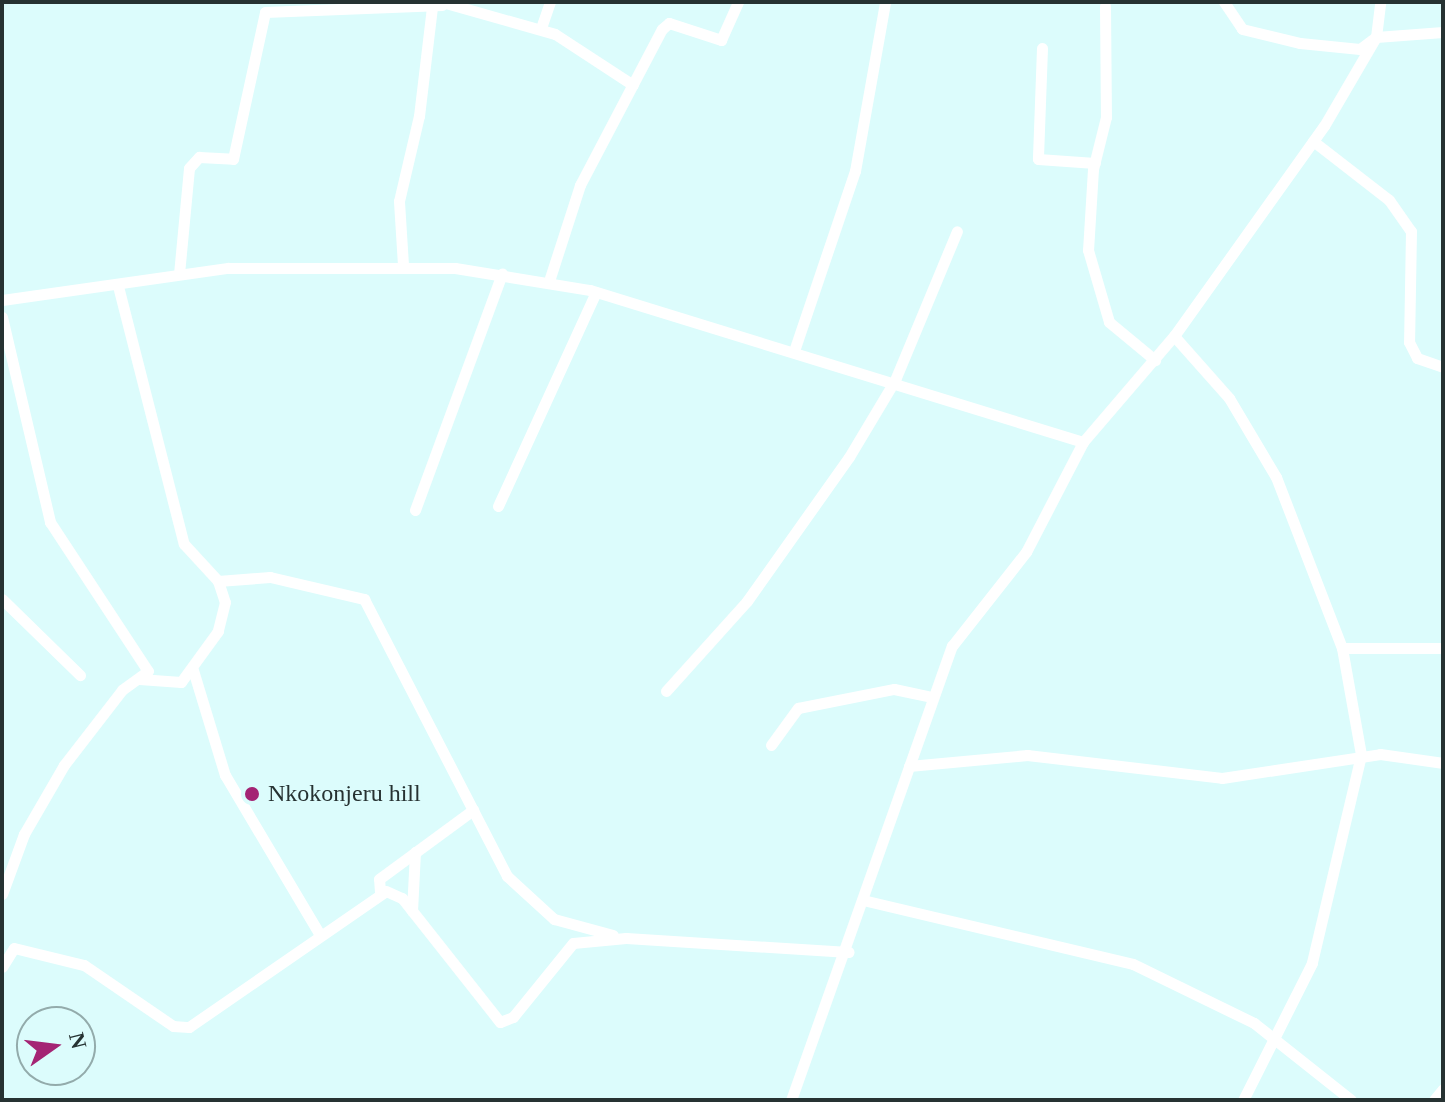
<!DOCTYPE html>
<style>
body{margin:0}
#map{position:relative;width:1445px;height:1102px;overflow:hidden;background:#dcfcfc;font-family:Georgia,serif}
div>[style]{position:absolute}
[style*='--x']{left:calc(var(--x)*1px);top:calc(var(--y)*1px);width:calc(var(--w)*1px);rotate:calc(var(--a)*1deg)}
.street>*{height:11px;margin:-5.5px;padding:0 5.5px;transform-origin:5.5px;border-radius:5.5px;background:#fff}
.dots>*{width:22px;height:22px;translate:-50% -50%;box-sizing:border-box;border:4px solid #dcfcfc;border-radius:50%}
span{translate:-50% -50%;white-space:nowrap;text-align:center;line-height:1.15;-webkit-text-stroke:6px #dcfcfc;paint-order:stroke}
.poi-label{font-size:24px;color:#263232}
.left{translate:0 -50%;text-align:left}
.frame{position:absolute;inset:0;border:4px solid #263232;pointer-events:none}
.north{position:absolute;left:16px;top:1006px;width:80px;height:80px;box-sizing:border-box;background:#dcfcfc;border:2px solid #93abab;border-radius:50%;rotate:76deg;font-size:22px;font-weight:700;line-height:32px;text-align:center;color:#263232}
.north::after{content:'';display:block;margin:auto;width:28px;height:36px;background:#a42474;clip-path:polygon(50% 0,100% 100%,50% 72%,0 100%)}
</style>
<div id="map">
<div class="street">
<div style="--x:442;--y:2;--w:117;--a:15.8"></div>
<div style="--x:555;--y:34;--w:93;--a:33.2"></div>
<div style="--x:1224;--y:2;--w:32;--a:56"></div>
<div style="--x:1242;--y:29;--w:60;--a:13.6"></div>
<div style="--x:1300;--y:43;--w:60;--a:5.7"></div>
<div style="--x:1360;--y:49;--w:20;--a:-37"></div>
<div style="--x:1376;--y:37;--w:67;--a:-4.3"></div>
<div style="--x:1105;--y:6;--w:111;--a:89.5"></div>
<div style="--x:1106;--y:117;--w:54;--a:104"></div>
<div style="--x:1093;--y:169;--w:81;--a:93.5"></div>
<div style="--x:1088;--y:250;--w:75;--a:73.7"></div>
<div style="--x:1109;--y:322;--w:60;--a:39.6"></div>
<div style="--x:541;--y:28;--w:28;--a:-71"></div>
<div style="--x:1042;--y:48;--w:111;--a:92.1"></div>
<div style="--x:1038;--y:159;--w:57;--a:4"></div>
<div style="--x:1313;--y:141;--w:96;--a:37.8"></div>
<div style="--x:1389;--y:200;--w:38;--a:55"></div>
<div style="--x:1411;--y:231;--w:111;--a:91"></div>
<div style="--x:1409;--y:342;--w:18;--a:63"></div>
<div style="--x:1417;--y:358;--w:28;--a:19"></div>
<div style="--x:403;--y:265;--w:64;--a:-93.6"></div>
<div style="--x:399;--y:201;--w:87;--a:-76.8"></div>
<div style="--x:419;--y:116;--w:110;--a:-83.2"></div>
<div style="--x:179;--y:274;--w:106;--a:-84.6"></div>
<div style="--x:189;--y:168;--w:15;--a:-48"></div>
<div style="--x:199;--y:157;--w:34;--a:3"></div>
<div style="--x:233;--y:159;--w:150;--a:-77.7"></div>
<div style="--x:265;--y:12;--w:177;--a:-2.3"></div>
<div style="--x:549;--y:281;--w:101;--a:-72.1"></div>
<div style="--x:580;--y:185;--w:176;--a:-62.3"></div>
<div style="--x:662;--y:29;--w:9;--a:-41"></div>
<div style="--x:669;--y:23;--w:55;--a:18.1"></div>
<div style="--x:721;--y:40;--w:42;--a:-65.9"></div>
<div style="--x:118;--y:286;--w:266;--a:75.7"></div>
<div style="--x:184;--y:544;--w:50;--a:47.4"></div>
<div style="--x:218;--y:581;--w:22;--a:72"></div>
<div style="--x:225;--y:602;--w:30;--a:104"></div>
<div style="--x:218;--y:631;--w:63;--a:126"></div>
<div style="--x:181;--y:682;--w:42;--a:-175.9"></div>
<div style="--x:2;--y:300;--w:228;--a:-8.1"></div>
<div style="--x:228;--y:268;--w:227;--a:0"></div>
<div style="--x:455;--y:268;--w:137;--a:9.3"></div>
<div style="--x:590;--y:290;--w:516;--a:17.14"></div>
<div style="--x:2;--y:317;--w:211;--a:76.8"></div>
<div style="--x:50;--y:522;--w:178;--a:56.7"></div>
<div style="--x:148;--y:671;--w:32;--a:144"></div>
<div style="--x:122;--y:690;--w:95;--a:127.7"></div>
<div style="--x:64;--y:765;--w:80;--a:120.1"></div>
<div style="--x:24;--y:834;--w:64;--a:110.1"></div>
<div style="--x:1174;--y:336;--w:83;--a:48.4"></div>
<div style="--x:1229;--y:398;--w:92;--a:59.3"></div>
<div style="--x:1276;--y:477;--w:183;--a:68.9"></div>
<div style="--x:1342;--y:648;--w:109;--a:79.9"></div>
<div style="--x:1361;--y:755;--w:214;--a:103.3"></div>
<div style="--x:1312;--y:963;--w:153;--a:116.7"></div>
<div style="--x:794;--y:351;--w:190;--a:-71.3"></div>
<div style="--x:855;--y:171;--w:172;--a:-79.9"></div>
<div style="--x:498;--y:506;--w:235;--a:-65.4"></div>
<div style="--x:415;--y:510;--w:252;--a:-69.8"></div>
<div style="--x:218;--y:581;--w:52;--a:-4.4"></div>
<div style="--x:270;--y:577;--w:97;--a:13.2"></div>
<div style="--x:364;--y:599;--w:312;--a:62.7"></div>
<div style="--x:507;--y:876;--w:64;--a:42.5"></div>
<div style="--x:554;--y:919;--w:61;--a:15.2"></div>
<div style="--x:2;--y:599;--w:109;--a:44.3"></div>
<div style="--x:1342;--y:648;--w:101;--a:0"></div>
<div style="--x:193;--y:670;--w:110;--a:73.1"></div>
<div style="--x:225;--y:775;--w:186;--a:59.3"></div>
<div style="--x:666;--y:691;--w:121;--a:-48"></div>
<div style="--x:747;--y:601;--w:176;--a:-54.7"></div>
<div style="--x:849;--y:457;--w:90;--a:-59.1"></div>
<div style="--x:895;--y:380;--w:161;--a:-67.4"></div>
<div style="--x:771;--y:745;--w:46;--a:-53.9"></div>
<div style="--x:798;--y:708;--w:98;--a:-11.2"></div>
<div style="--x:894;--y:689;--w:38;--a:12"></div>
<div style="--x:909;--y:766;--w:119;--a:-5.3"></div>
<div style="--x:1027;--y:755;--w:196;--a:6.7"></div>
<div style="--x:1222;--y:778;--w:160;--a:-8.6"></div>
<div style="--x:1380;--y:754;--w:64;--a:8.1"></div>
<div style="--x:380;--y:892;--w:13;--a:-94"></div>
<div style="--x:379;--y:879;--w:117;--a:-36.3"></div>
<div style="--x:867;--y:901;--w:273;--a:13.3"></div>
<div style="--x:1133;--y:964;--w:135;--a:26"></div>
<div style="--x:1254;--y:1023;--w:124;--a:38.4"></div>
<div style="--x:412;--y:911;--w:59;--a:-87.1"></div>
<div style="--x:2;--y:967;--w:22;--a:-58"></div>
<div style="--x:14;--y:948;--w:72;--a:13.7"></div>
<div style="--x:84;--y:965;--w:108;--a:34.4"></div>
<div style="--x:173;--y:1026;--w:16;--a:4"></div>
<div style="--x:189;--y:1027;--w:239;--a:-34.6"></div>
<div style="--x:386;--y:891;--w:17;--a:24"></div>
<div style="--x:402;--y:898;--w:158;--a:51.7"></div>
<div style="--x:500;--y:1022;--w:14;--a:-21"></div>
<div style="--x:513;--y:1017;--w:95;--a:-51"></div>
<div style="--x:573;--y:943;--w:53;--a:-5.4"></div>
<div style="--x:626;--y:938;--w:223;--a:3.6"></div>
<div style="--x:791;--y:1100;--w:482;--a:-70.5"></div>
<div style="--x:952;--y:646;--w:120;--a:-51.8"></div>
<div style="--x:1026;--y:552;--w:124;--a:-62.6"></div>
<div style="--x:1083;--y:442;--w:140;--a:-49.4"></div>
<div style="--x:1174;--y:336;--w:258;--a:-54.5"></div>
<div style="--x:1324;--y:126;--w:103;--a:-59.7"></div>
<div style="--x:1376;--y:37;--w:35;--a:-83"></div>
<div style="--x:1434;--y:1100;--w:14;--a:-51"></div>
</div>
<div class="dots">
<div style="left:252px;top:794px;background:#a42474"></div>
</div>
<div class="poi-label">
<span class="left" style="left:268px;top:794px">Nkokonjeru hill</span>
</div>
<div class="frame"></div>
<div class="north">N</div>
</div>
